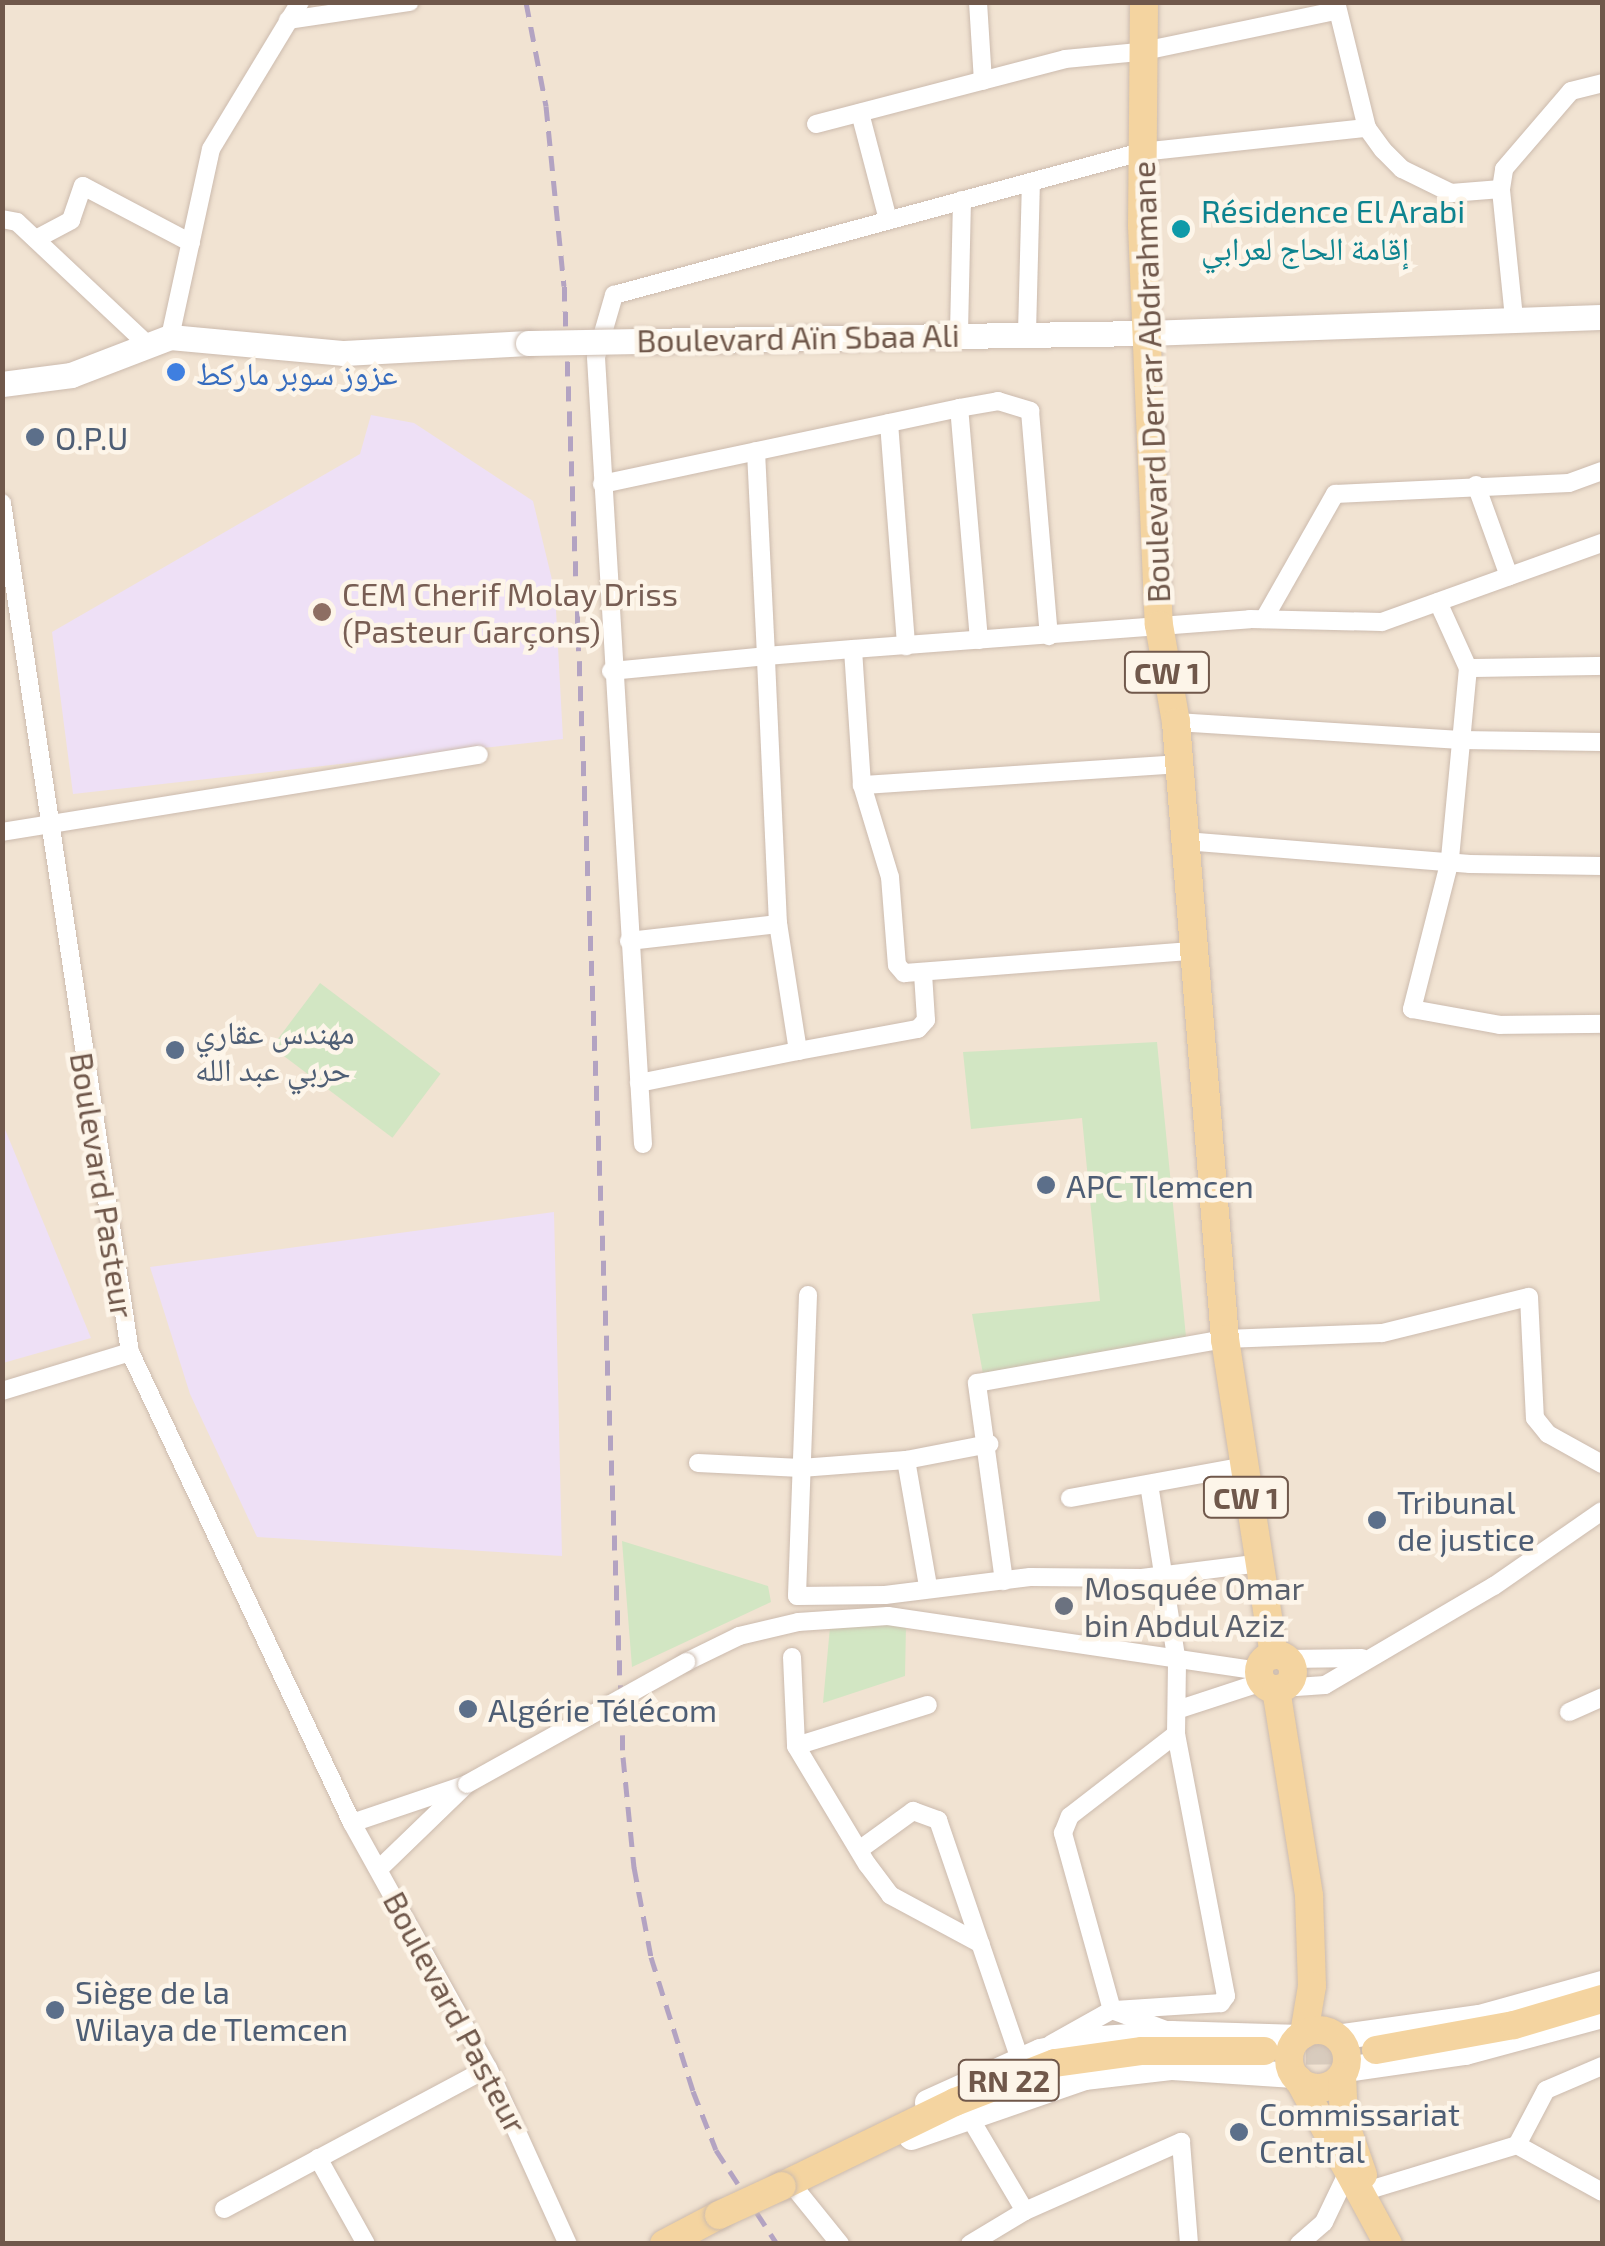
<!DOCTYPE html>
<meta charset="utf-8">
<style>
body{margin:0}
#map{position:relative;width:1605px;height:2246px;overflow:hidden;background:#faf1e3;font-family:"Exo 2","Noto Naskh Arabic",sans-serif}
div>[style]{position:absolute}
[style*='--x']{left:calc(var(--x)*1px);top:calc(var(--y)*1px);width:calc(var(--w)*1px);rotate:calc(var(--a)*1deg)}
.residential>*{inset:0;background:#f1e3d2;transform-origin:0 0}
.education>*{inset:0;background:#eee0f6}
.green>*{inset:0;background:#d2e6c3;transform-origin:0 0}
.primary-tunnel>*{height:28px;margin-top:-14px;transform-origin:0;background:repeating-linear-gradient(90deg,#d8cbbd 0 28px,transparent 0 42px)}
.roads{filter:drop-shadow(0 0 2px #ccbbae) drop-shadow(0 0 2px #ccbbae)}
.street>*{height:18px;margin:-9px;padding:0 9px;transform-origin:9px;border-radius:9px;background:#fff}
.secondary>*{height:25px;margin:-12.5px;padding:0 12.5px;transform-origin:12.5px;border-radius:12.5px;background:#fff}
.primary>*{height:28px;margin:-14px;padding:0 14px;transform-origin:14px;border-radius:14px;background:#f4d4a0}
.primary>.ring{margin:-14px;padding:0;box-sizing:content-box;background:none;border:28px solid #f4d4a0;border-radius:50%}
.rail>*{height:5px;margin-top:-2.5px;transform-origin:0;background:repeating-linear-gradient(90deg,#b3a3c2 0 15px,transparent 0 25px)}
.bridges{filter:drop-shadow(0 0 2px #ccbbae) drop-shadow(0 0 2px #ccbbae)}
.street-bridge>*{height:18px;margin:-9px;padding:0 9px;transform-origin:9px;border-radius:9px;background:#fff}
.secondary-bridge>*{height:25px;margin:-12.5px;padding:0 12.5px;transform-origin:12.5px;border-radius:12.5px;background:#fff}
.primary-bridge>*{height:28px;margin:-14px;padding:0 14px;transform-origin:14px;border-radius:14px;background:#f4d4a0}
.dots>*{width:28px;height:28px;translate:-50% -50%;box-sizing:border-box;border:5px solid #fdf5e9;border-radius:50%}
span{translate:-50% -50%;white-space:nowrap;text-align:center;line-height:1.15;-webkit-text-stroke:9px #fdf5e9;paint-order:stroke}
.shield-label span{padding:2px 8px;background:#fdf5e9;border:2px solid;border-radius:8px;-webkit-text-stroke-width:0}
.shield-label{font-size:30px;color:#70584b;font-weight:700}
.culture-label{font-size:32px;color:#0d838f}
.left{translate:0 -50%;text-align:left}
.street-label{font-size:32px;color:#70584b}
.shop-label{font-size:32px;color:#366cbe}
.service-label{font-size:32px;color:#4e5e75}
.education-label{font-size:32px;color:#785e54}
.worship-label{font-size:32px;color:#5b616d}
.frame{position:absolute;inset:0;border:5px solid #70584b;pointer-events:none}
</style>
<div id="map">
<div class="residential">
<div style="left:3px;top:3px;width:1599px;height:2241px"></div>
</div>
<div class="education">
<div style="clip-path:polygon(371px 415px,414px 423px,533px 501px,555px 592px,563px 739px,73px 794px,52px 632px,360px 454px)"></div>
<div style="clip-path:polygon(2px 1122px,91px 1338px,3px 1363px,2px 1363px)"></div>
<div style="clip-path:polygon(554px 1212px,562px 1556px,257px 1537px,190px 1394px,150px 1267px)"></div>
</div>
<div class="green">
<div style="left:320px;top:983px;width:151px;height:80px;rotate:37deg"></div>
<div style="clip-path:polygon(1157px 1042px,1186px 1337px,983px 1374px,972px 1314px,1100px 1301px,1082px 1118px,971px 1129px,963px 1052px)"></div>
<div style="clip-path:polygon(622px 1541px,768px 1586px,771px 1602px,632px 1667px)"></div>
<div style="clip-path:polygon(872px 1622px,906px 1625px,905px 1676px,823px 1703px,830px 1627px)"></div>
</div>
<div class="primary-tunnel">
<div style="--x:1264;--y:2051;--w:112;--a:-0.5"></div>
</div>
<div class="roads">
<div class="street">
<div style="--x:978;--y:2;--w:79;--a:86.4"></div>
<div style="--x:1336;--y:2;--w:130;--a:76.2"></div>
<div style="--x:1367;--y:128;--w:27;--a:54"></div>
<div style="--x:1383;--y:150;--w:27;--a:45"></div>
<div style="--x:1402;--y:169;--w:55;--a:26.1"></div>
<div style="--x:1451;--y:193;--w:50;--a:-4.6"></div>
<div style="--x:288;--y:20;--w:123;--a:-8.4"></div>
<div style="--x:860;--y:113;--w:111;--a:75.3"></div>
<div style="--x:816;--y:124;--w:257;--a:-14.6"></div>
<div style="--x:1065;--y:59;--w:74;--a:-5.4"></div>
<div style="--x:1139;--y:52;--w:201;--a:-11.8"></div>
<div style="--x:2;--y:219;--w:15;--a:11"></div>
<div style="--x:17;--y:222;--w:180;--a:43.2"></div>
<div style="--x:36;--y:239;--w:40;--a:-28"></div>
<div style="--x:71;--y:220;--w:36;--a:-71"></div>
<div style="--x:83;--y:186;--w:122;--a:27.8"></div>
<div style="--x:1514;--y:318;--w:130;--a:-95.8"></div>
<div style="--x:1501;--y:189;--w:20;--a:-81"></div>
<div style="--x:1504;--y:169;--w:103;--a:-49.3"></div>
<div style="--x:1571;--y:91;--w:32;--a:-14"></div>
<div style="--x:959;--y:332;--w:132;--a:-88.7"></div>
<div style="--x:1027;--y:333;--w:151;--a:-88.5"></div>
<div style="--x:170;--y:337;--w:192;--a:-77.7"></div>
<div style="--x:211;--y:149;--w:172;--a:-58.8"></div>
<div style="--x:889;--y:423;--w:224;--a:85.6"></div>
<div style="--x:602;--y:484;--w:365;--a:-12"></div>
<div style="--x:1476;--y:485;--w:97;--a:70.1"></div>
<div style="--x:2;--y:503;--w:859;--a:81.43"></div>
<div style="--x:130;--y:1352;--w:521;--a:64.76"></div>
<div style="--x:352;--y:1823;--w:280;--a:61"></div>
<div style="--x:488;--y:2068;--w:193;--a:65.6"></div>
<div style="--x:1438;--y:602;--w:72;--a:65.6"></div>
<div style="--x:1468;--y:668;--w:134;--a:-0.9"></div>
<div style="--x:1264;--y:619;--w:144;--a:-60.4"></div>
<div style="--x:1335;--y:494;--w:234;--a:-2.7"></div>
<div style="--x:1569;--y:483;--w:35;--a:-20"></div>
<div style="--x:979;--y:640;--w:233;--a:-94.9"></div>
<div style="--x:959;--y:408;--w:40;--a:-10"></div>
<div style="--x:998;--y:401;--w:34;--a:17"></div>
<div style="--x:1030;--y:411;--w:226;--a:85.2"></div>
<div style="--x:1468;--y:668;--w:193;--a:95.4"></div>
<div style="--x:1450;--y:860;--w:154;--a:104.3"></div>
<div style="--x:1412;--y:1009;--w:89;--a:10.3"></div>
<div style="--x:1500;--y:1025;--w:102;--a:-0.6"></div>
<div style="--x:611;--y:671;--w:156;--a:-5.5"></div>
<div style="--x:766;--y:656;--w:205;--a:-92.8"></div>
<div style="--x:1176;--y:722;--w:285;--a:3.6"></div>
<div style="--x:1460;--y:740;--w:142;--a:0.8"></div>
<div style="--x:1179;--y:764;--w:318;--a:176.2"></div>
<div style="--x:862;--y:785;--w:136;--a:-93.8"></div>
<div style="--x:853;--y:649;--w:398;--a:-4.3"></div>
<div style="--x:1250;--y:619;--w:132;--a:1.3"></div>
<div style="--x:1382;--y:622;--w:234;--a:-19.8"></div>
<div style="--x:862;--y:785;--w:96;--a:73.1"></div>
<div style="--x:890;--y:877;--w:88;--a:85.5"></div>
<div style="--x:897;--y:965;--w:11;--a:49"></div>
<div style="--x:904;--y:973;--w:289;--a:-4.4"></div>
<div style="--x:2;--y:832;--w:483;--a:-9.2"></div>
<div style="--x:1185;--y:841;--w:286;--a:4.6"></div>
<div style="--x:1470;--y:864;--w:132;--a:0.9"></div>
<div style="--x:629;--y:941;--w:150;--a:-6.5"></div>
<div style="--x:778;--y:924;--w:268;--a:-92.6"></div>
<div style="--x:766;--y:656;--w:87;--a:-4.6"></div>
<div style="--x:798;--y:1051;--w:122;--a:-10.4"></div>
<div style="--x:918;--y:1029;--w:12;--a:-48"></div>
<div style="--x:926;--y:1020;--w:47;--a:-93.7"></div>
<div style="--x:639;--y:1083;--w:162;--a:-11.4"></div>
<div style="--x:798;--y:1051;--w:129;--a:-98.9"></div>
<div style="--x:643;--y:1144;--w:788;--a:-93.42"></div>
<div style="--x:596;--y:357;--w:65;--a:-73.8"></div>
<div style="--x:614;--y:295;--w:546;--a:-15.18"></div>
<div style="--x:1141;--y:152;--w:227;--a:-6.1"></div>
<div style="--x:808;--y:1295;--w:301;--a:92.1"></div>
<div style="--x:797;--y:1596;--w:88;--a:-0.7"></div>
<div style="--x:885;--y:1595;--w:146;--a:-7.1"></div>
<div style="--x:1030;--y:1577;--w:112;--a:0.5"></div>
<div style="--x:1142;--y:1578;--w:119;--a:-7.2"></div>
<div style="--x:2;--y:1391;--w:134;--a:-16.9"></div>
<div style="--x:906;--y:1460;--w:128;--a:80.1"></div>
<div style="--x:698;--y:1463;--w:103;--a:2.8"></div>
<div style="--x:801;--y:1468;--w:105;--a:-4.4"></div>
<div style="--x:906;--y:1460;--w:85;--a:-10.9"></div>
<div style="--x:1149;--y:1484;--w:181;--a:81.1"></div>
<div style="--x:1177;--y:1663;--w:71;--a:90.8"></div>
<div style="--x:1176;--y:1734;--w:267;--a:79.2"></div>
<div style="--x:1226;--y:1996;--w:9;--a:126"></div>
<div style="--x:1221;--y:2003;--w:109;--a:176.3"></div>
<div style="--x:1112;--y:2010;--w:184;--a:-105.5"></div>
<div style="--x:1063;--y:1833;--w:18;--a:-68"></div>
<div style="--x:1070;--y:1816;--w:134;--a:-37.7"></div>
<div style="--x:1070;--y:1498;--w:173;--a:-10.3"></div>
<div style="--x:1004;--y:1581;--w:200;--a:-97.8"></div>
<div style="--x:977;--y:1383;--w:252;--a:-10.1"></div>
<div style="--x:1225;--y:1339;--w:157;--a:-2.2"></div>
<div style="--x:1382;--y:1333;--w:151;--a:-13.8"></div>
<div style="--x:1529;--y:1297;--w:121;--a:87.2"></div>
<div style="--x:1535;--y:1418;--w:21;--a:51"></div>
<div style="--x:1548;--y:1434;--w:62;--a:29.1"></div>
<div style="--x:792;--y:1657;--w:89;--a:87.4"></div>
<div style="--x:796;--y:1746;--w:138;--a:59"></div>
<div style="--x:867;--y:1864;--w:39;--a:53"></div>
<div style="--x:890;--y:1895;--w:103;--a:28.3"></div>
<div style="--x:1287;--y:1659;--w:75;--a:-0.8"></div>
<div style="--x:686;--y:1662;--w:59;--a:-26.1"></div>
<div style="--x:739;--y:1636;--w:61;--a:-13.3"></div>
<div style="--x:798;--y:1622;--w:90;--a:-3.8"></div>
<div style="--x:888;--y:1616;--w:375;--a:8.4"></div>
<div style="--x:1282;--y:1688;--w:43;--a:-4"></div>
<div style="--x:1325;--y:1685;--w:196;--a:-30.4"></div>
<div style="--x:1494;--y:1586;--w:131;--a:-34.8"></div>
<div style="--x:1180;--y:1709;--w:86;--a:-18.2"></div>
<div style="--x:1569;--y:1712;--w:36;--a:-24"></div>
<div style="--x:796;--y:1746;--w:138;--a:-17.3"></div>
<div style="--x:352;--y:1823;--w:121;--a:-18.7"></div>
<div style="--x:859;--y:1850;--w:67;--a:-35.8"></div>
<div style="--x:913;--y:1811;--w:27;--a:20"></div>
<div style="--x:938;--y:1820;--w:253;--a:71.1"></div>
<div style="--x:380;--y:1868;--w:120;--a:-44"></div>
<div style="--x:1051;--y:2044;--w:70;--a:-29.1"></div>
<div style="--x:1112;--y:2010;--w:63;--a:20.4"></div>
<div style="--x:967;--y:2113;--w:114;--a:59.4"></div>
<div style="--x:1025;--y:2211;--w:64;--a:149"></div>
<div style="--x:1517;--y:2145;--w:62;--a:-62.2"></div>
<div style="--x:1546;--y:2090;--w:61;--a:-23.2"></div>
<div style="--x:318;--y:2158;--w:98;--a:60.8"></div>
<div style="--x:790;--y:2182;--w:80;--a:51.1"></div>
<div style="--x:1356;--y:2194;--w:168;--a:-16.9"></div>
<div style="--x:1517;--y:2145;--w:97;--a:28.9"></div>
<div style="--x:224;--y:2209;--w:299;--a:-28.1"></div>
<div style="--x:1025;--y:2211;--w:171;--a:-23.9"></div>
<div style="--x:1181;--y:2142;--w:102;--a:85.5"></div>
<div style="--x:1299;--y:2244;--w:33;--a:-41"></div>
<div style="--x:1324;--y:2222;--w:51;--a:-64.4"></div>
</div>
<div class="secondary">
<div style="--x:641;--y:341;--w:504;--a:-0.91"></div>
<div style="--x:1145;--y:333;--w:457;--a:-2"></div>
<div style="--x:2;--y:384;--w:70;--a:-7.4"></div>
<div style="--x:71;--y:375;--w:106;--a:-21"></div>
<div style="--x:170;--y:337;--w:175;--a:5.3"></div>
<div style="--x:344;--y:353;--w:184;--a:-3.1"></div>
<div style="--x:1336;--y:2037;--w:144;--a:-8"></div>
<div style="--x:1479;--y:2017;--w:128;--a:-15.5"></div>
<div style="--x:1345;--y:2069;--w:121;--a:-8.1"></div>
<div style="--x:1465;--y:2052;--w:142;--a:-15.1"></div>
<div style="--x:927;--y:2102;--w:124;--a:-24.3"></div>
<div style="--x:1040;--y:2051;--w:62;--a:-12"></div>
<div style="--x:1101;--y:2038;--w:70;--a:-4.1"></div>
<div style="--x:1171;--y:2033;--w:129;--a:1.8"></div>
<div style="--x:911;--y:2137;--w:183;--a:-19.1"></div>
<div style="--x:1084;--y:2077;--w:89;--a:-6.5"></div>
<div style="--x:1172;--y:2067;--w:122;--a:3.8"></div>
</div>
<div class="primary">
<div style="--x:1144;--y:2;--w:223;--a:90.5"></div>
<div style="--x:1142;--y:225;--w:400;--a:87.6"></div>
<div style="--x:1159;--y:625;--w:98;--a:80.1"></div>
<div style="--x:1176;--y:722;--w:619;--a:85.46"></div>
<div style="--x:1225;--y:1339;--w:320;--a:81.2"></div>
<div class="ring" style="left:1259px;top:1655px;width:6px;height:6px"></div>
<div style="--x:1276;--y:1689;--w:210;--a:80.9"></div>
<div style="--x:1309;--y:1896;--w:90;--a:88.1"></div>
<div style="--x:1312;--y:1986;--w:49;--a:99.5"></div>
<div class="ring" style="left:1289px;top:2030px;width:30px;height:30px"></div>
<div style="--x:1376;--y:2050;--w:140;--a:-10.3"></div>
<div style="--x:1514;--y:2025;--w:92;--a:-16.5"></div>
<div style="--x:1342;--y:2076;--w:44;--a:87.4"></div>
<div style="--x:1344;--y:2120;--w:58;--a:70.9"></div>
<div style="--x:1299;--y:2080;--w:187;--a:61.5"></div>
<div style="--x:782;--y:2186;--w:192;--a:-25.9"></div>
<div style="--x:955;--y:2102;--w:107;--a:-21.3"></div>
<div style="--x:1055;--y:2063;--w:88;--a:-7.9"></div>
<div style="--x:1142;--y:2051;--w:122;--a:0"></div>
<div style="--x:664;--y:2244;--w:62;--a:-27.8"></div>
</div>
</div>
<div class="rail">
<div style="--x:526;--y:2;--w:106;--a:79.1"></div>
<div style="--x:546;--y:106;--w:181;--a:84.3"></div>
<div style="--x:564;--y:286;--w:1472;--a:87.7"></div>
<div style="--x:623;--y:1757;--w:111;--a:84.3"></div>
<div style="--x:634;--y:1867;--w:92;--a:79.3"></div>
<div style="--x:651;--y:1957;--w:140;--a:72.6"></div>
<div style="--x:693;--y:2091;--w:63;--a:68.7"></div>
<div style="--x:716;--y:2150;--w:112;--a:57"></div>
</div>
<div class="bridges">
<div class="street-bridge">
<div style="--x:467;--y:1784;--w:251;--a:-29.1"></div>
</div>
<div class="secondary-bridge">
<div style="--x:528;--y:343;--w:113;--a:-1"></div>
</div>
<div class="primary-bridge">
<div style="--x:719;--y:2215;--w:69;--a:-24.7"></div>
</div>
</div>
<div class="dots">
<div style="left:1181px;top:229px;background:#0f9aa8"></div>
<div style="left:176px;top:372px;background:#3f7fe0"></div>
<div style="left:35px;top:437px;background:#5c6f8a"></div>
<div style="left:322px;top:612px;background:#8d6e63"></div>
<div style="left:175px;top:1050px;background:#5c6f8a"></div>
<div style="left:1046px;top:1185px;background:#5c6f8a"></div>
<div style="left:1377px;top:1520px;background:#5c6f8a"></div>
<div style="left:1064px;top:1606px;background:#6b7280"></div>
<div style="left:468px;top:1709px;background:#5c6f8a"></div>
<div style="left:55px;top:2010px;background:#5c6f8a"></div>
<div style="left:1239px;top:2132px;background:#5c6f8a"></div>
</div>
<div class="shield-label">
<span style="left:1167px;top:672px">CW 1</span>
<span style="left:1246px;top:1497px">CW 1</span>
<span style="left:1009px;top:2080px">RN 22</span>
</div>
<div class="culture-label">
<span class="left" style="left:1201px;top:229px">Résidence El Arabi<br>إقامة الحاج لعرابي</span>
</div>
<div class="street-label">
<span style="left:798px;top:337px;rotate:-1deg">Boulevard Aïn Sbaa Ali</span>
<span style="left:1150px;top:382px;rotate:-92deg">Boulevard Derrar Abdrahmane</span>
<span style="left:103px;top:1185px;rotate:81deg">Boulevard Pasteur</span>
<span style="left:456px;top:2012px;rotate:62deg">Boulevard Pasteur</span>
</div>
<div class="shop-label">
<span class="left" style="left:196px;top:372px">عزوز سوبر ماركط</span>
</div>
<div class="service-label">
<span class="left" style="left:55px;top:437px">O.P.U</span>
<span class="left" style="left:195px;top:1050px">مهندس عقاري<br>حربي عبد الله</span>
<span class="left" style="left:1066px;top:1185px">APC Tlemcen</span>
<span class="left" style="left:1397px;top:1520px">Tribunal<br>de justice</span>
<span class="left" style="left:488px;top:1709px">Algérie Télécom</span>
<span class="left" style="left:75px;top:2010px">Siège de la<br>Wilaya de Tlemcen</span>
<span class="left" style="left:1259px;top:2132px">Commissariat<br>Central</span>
</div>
<div class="education-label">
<span class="left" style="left:342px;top:612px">CEM Cherif Molay Driss<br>(Pasteur Garçons)</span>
</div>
<div class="worship-label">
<span class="left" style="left:1084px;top:1606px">Mosquée Omar<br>bin Abdul Aziz</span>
</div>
<div class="frame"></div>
</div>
